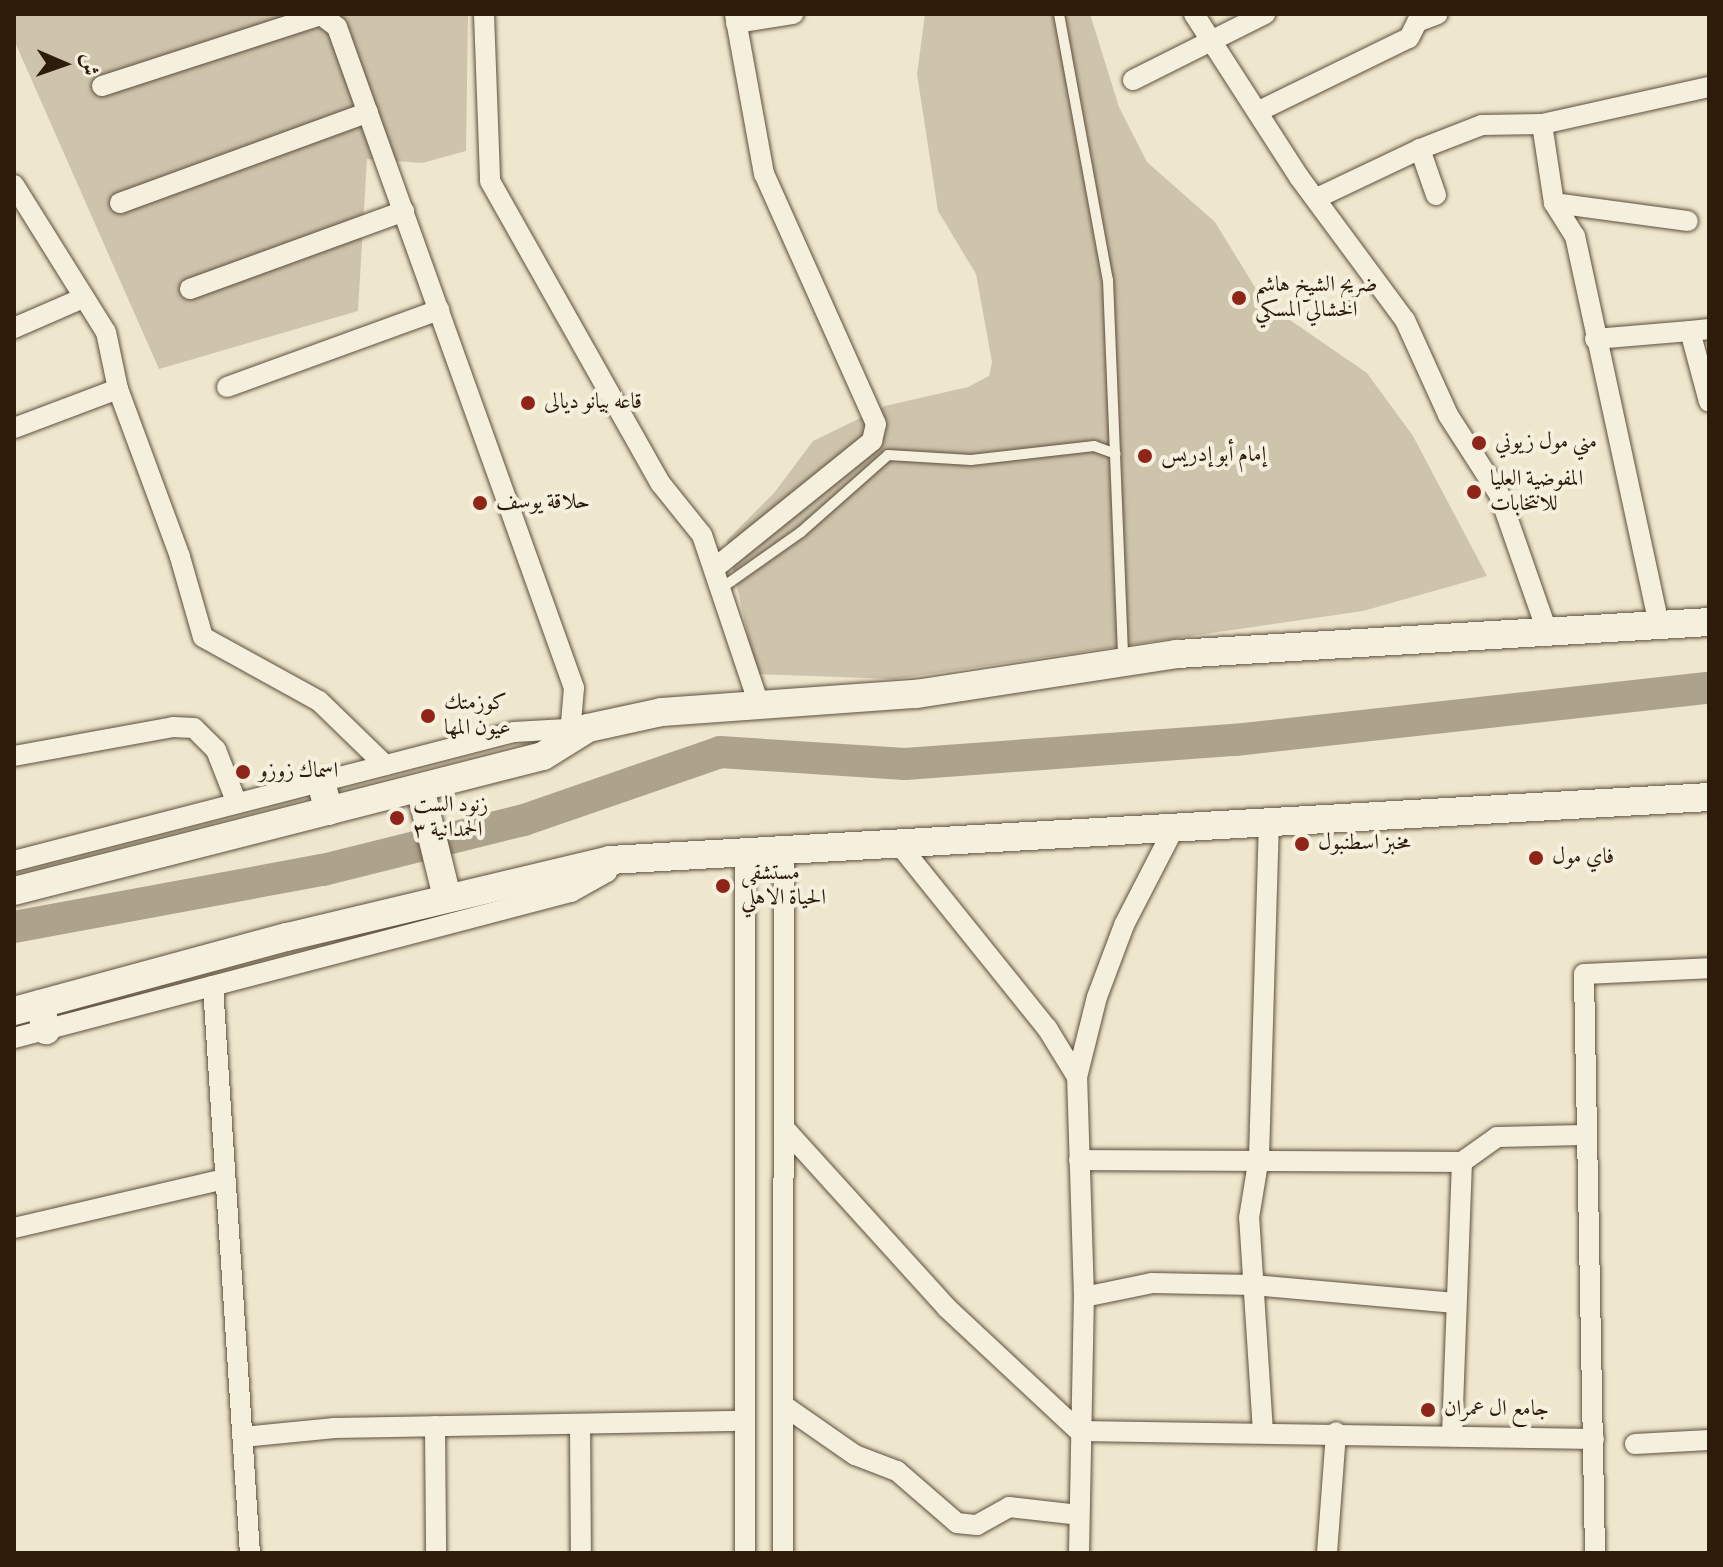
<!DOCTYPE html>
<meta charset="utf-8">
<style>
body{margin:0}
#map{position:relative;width:1723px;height:1567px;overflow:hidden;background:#efe7cd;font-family:Vollkorn,Amiri,serif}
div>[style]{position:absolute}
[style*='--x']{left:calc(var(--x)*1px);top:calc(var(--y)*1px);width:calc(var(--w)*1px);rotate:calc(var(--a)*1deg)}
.green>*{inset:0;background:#cec4ac}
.river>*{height:32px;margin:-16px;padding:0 16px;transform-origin:16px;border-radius:16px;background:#ada28b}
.roads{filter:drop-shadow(0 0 2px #5e4f3c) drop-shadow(0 0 2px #5e4f3c)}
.lane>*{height:10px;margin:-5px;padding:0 5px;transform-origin:5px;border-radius:5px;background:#f5efde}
.street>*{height:20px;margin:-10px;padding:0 10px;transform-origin:10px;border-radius:10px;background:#f5efde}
.secondary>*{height:28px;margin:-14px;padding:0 14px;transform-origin:14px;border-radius:14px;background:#f5efde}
.dots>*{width:22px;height:22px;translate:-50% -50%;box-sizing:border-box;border:4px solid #f5efde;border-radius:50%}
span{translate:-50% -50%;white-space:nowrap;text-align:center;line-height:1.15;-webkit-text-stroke:8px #f5efde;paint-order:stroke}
.poi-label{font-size:22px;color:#2e1c0b}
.left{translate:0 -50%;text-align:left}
.frame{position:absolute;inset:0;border:16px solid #2e1c0b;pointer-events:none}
.north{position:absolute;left:24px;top:24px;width:80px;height:80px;-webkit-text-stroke:6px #f5efde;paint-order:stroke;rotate:92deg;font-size:22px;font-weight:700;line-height:32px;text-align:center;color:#2e1c0b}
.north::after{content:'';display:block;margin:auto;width:28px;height:36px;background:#2e1c0b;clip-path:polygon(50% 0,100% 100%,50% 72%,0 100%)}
</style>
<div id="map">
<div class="green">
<div style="clip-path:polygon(14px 14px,468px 14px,466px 151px,422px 163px,367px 159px,358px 311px,159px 369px,14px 40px)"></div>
<div style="clip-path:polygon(925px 14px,1090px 14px,1119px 107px,1147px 162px,1215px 222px,1264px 302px,1367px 373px,1413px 436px,1487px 576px,1363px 611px,895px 679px,756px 674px,727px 540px,774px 493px,813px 441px,885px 406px,968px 387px,989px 376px,992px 362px,976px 274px,938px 211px,917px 74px)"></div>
</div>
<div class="river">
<div style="--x:14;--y:927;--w:314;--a:-10.5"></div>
<div style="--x:323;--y:870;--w:207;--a:-14"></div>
<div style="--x:524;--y:820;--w:207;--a:-19.1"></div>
<div style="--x:720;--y:752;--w:185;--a:3.7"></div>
<div style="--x:905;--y:764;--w:331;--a:-4.2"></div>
<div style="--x:1235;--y:740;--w:477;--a:-6.3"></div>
</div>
<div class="roads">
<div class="lane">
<div style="--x:1059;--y:14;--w:270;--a:79.6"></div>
<div style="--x:1108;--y:280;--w:381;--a:87.7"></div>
<div style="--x:723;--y:587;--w:95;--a:-35.2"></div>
<div style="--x:801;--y:532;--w:116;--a:-41.5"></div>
<div style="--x:888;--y:455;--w:83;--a:3.4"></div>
<div style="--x:971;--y:460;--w:124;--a:-6.5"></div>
<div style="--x:1094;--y:446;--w:23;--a:20"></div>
</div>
<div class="street">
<div style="--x:484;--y:14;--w:167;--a:87.9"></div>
<div style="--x:490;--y:181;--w:348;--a:60.6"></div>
<div style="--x:661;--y:484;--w:65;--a:51.2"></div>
<div style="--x:702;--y:535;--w:178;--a:71.4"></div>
<div style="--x:1194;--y:14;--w:194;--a:57.2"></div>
<div style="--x:1299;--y:177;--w:178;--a:53.5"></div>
<div style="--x:1405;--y:320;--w:104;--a:65.6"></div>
<div style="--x:1448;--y:415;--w:94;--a:57.2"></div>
<div style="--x:1499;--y:494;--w:145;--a:70.7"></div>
<div style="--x:736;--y:23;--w:58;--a:-9"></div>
<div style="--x:1133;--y:80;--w:148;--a:-26.6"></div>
<div style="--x:102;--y:86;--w:230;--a:-18"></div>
<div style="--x:321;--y:15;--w:20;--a:37"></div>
<div style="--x:337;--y:27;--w:702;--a:70.27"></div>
<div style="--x:574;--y:688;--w:38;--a:95"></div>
<div style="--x:1259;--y:111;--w:167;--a:-26"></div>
<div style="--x:1409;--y:38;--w:18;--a:-63"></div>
<div style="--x:1417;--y:22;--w:22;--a:-21"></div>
<div style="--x:1542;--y:124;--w:80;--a:81.4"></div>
<div style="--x:1554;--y:203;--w:39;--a:58"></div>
<div style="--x:1575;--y:236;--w:398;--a:77.8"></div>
<div style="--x:14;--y:185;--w:173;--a:58"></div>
<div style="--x:106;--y:332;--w:58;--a:78.1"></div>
<div style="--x:118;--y:389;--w:179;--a:69.7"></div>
<div style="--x:180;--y:557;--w:83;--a:74"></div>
<div style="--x:203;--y:637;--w:132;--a:28.9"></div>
<div style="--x:319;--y:701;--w:92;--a:44.1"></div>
<div style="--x:1436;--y:195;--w:49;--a:-109.2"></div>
<div style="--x:1420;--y:149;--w:66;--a:-21.2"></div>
<div style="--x:1482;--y:125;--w:60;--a:-1"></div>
<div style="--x:1542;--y:124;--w:171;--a:-12.5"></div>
<div style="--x:1319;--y:197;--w:112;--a:-25.4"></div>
<div style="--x:120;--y:203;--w:264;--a:-20.1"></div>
<div style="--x:1554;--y:203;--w:135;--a:7.7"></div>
<div style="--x:190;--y:289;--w:228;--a:-20"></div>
<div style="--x:14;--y:328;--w:75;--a:-23.5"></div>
<div style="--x:1709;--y:329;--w:19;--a:174"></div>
<div style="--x:1690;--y:331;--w:73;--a:75"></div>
<div style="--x:1595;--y:339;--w:95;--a:-4.8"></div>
<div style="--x:227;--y:387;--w:226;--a:-20"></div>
<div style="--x:14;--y:428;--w:111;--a:-20.6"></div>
<div style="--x:716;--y:567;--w:201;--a:-38.9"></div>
<div style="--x:872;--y:441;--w:17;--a:-77"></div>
<div style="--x:876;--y:424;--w:274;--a:-114.1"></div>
<div style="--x:764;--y:174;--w:163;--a:-100.3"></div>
<div style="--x:14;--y:756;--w:162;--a:-10.3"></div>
<div style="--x:173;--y:727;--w:21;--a:3"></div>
<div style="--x:194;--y:728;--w:31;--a:45"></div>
<div style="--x:216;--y:750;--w:55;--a:68.6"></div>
<div style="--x:898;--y:843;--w:238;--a:51.2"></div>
<div style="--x:1047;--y:1028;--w:57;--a:58.5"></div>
<div style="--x:14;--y:861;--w:516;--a:-14.47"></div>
<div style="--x:514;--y:732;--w:70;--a:-3.3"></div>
<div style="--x:213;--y:986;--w:568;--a:86.27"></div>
<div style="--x:14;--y:1038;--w:576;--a:-14.69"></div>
<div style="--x:571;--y:892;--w:41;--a:-29.1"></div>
<div style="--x:607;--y:872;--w:12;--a:-76"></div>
<div style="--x:784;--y:1128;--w:243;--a:47.8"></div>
<div style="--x:947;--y:1308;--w:180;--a:43"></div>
<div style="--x:1079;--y:1431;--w:515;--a:0.89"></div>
<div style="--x:1079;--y:1160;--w:383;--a:0.3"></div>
<div style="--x:14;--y:1228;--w:216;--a:-13.1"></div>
<div style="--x:1084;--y:1297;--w:69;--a:-11.6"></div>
<div style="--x:1152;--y:1283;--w:101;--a:1.1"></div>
<div style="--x:1253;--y:1285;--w:203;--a:5.1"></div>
<div style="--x:783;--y:1405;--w:88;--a:34.8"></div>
<div style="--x:855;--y:1455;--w:45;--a:20.9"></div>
<div style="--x:897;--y:1471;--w:79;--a:40.9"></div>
<div style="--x:957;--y:1523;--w:20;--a:6"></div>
<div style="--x:977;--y:1525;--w:37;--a:-29"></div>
<div style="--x:1009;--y:1507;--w:70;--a:6.5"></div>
<div style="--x:580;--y:1424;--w:129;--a:89.6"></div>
<div style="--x:435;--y:1426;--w:127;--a:89.5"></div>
<div style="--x:1263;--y:1432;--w:214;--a:-93.7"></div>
<div style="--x:1249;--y:1218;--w:62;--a:-80.7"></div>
<div style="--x:1259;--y:1157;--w:333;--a:-88.3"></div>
<div style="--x:1452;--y:1434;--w:272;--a:-87.9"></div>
<div style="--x:1462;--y:1162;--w:43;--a:-35.5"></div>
<div style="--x:1497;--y:1137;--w:87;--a:-1.3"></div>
<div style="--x:243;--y:1437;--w:92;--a:-5.6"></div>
<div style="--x:335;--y:1428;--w:410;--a:-1"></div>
<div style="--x:1635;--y:1444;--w:74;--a:-3.1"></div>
<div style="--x:745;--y:1553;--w:703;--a:-90"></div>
<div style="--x:783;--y:1553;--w:705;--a:-89.92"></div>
<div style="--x:1079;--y:1553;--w:256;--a:-88.9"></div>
<div style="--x:1084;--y:1297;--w:220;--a:-91.8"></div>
<div style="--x:1077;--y:1077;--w:82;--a:-76"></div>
<div style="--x:1097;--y:997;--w:77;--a:-69.4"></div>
<div style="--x:1124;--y:925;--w:107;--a:-62.7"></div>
<div style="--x:1327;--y:1553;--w:121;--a:-85.7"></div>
<div style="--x:1595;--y:1553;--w:579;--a:-91.09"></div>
<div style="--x:1584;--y:974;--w:125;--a:-2.7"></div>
</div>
<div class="secondary">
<div style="--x:321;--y:782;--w:30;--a:75"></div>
<div style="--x:420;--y:788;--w:112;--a:76.1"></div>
<div style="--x:14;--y:891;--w:546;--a:-14.32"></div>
<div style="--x:543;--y:756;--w:53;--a:-31.9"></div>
<div style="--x:588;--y:728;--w:76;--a:-12.2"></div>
<div style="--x:662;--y:712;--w:255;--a:-4.1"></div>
<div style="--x:916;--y:694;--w:264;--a:-8.7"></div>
<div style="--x:1177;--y:654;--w:533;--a:-3.44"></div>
<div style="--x:40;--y:1004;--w:27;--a:77"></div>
<div style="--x:14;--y:1011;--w:283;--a:-15.2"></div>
<div style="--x:287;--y:937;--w:332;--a:-13.4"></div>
<div style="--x:610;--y:860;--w:1101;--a:-3.28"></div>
</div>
</div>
<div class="dots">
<div style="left:1239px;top:298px;background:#8f2418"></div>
<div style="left:528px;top:403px;background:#8f2418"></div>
<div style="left:1479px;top:443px;background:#8f2418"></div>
<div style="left:1145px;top:456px;background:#8f2418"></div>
<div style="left:1474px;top:492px;background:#8f2418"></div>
<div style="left:480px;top:503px;background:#8f2418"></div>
<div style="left:428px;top:716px;background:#8f2418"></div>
<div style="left:243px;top:772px;background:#8f2418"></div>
<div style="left:397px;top:818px;background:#8f2418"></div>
<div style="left:1302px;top:844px;background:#8f2418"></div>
<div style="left:1536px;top:858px;background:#8f2418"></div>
<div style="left:723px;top:886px;background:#8f2418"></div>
<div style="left:1428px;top:1410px;background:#8f2418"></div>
</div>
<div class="poi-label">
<span class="left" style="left:1255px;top:298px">ضريح الشيخ هاشم<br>الخشالي المسكي</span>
<span class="left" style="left:544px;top:403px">قاعه بيانو ديالى</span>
<span class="left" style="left:1495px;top:443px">مني مول زيوني</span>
<span class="left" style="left:1161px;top:456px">إمام أبو إدريس</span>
<span class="left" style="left:1490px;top:492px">المفوضية العليا<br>للانتخابات</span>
<span class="left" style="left:496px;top:503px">حلاقة يوسف</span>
<span class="left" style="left:444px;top:716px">كوزمتك<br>عيون المها</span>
<span class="left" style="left:259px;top:772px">اسماك زوزو</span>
<span class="left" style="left:413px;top:818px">زنود الست<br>الحمدانية ٣</span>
<span class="left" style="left:1318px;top:844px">مخبز اسطنبول</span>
<span class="left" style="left:1552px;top:858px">فاي مول</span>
<span class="left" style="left:741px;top:886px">مستشفى<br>الحياة الاهلي</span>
<span class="left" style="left:1444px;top:1410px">جامع ال عمران</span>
</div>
<div class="frame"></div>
<div class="north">ش</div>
</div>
